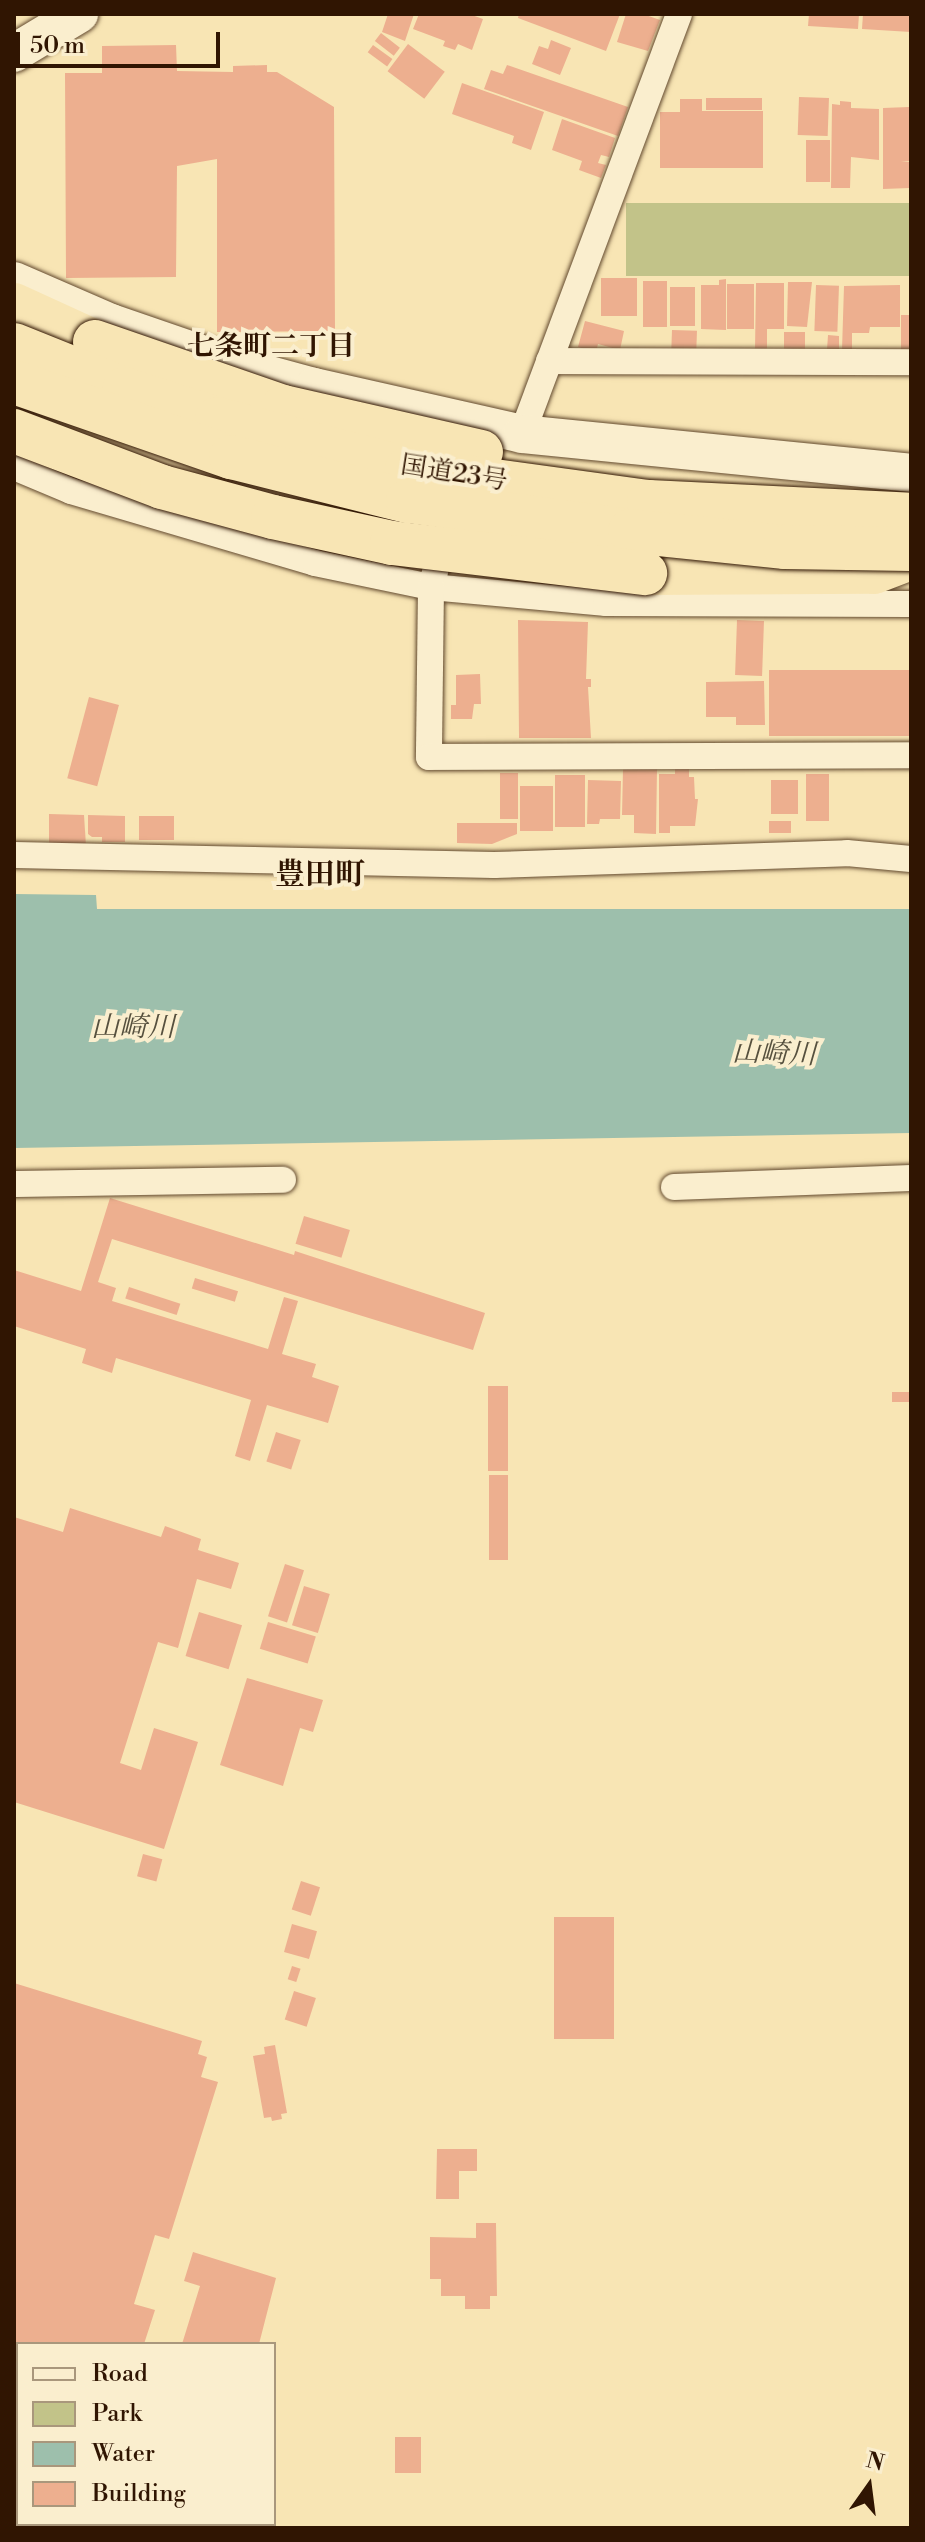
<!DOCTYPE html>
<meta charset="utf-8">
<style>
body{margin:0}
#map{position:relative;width:925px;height:2542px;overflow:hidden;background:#f8e5b4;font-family:"Libre Bodoni","Noto Serif JP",serif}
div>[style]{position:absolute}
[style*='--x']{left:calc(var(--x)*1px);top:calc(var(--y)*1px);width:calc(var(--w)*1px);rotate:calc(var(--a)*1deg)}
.green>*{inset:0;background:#c2c389;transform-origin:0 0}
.water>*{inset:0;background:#9dbfac}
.building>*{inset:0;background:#edaf8f;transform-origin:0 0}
.roads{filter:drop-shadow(0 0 2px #62492e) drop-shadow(0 0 2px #62492e)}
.street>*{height:26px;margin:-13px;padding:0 13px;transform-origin:13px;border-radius:13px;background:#faeece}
.secondary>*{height:38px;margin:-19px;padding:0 19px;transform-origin:19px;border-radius:19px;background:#faeece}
.highway>*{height:44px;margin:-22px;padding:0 22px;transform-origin:22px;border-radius:22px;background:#f8e5b4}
.bridges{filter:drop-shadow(0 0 2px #301502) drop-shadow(0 0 2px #301502)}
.highway-bridge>*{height:44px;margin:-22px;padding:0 22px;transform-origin:22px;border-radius:22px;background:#f8e5b4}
span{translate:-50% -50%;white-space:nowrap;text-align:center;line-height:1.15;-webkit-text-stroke:8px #faeece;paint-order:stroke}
.street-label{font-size:26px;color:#301502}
.neighbourhood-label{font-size:28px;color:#301502;font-weight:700}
.water-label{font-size:28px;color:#56503e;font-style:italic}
.quarter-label{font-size:30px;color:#301502;font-weight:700}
.frame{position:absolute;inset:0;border:16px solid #301502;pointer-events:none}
.legend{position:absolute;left:16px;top:2342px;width:260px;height:184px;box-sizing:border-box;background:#faeece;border:2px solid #a9977c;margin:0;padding:10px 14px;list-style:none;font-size:24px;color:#301502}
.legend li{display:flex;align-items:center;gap:16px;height:40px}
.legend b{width:40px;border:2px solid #a9977c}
.north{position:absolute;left:829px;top:2446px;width:80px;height:80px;-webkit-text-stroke:6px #faeece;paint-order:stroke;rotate:14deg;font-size:22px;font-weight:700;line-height:32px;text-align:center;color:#301502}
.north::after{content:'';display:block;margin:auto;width:28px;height:36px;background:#301502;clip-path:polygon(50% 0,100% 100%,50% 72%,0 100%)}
.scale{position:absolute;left:16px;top:32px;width:204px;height:36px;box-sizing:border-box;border:4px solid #301502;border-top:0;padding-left:10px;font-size:24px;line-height:28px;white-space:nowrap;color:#301502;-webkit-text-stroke:6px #faeece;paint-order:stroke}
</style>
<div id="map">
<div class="green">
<div style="left:911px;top:203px;width:73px;height:285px;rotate:90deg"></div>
</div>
<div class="water">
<div style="clip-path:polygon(14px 894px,96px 895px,97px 909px,911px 909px,911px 1133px,14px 1148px)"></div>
</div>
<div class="building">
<div style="clip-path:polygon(388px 14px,414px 14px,405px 41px,382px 32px)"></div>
<div style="clip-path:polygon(419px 14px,469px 14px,483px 19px,472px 50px,458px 44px,455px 50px,443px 46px,445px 41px,413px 29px)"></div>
<div style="clip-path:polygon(519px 14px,620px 14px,606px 51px,518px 18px)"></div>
<div style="clip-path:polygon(626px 14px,643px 14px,660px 20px,648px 51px,617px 42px)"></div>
<div style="clip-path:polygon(809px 14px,859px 14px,858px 29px,808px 26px)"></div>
<div style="clip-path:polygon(863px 14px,911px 14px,911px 32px,862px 29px)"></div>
<div style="left:381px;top:33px;width:24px;height:10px;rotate:38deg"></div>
<div style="clip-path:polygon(551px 40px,571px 48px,560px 75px,532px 64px,539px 46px,548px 49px)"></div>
<div style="left:408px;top:44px;width:46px;height:34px;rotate:37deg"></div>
<div style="clip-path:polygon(176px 45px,177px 71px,233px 72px,233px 66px,267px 65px,267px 72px,277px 72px,334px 107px,335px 331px,217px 332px,217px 159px,177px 166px,176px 277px,66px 278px,65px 73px,102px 73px,102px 46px)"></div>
<div style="left:373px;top:45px;width:24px;height:9px;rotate:36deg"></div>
<div style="clip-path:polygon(507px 65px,628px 107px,618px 136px,484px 89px,491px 70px,503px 74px)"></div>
<div style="clip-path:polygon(462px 83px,544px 112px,531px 150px,512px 143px,514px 136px,452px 114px)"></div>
<div style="left:799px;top:97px;width:30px;height:38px;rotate:2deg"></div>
<div style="left:706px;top:98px;width:56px;height:12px"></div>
<div style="clip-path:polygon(680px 99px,702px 99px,702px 111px,763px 111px,763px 168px,660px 168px,660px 112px,680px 112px)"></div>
<div style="clip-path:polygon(840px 101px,851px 102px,851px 108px,879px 109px,879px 160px,851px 157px,850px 188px,831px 188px,832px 104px,840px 105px)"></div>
<div style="clip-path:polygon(909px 107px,910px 161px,901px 161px,910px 162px,910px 188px,883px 189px,883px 108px)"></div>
<div style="clip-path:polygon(562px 119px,615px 138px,609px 157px,601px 155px,598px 163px,606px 165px,601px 178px,579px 170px,582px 161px,552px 150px)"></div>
<div style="left:806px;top:140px;width:24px;height:42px"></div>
<div style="left:601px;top:278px;width:36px;height:38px"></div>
<div style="clip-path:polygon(726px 279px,726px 330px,701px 329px,701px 285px,719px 285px,719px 280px)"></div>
<div style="left:643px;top:281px;width:24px;height:46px"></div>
<div style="clip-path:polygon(788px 282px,812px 282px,807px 327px,787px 326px)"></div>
<div style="clip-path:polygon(756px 283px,784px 283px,784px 329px,767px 329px,767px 350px,755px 350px)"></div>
<div style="left:727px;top:284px;width:27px;height:45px"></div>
<div style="left:816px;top:285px;width:23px;height:46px;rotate:2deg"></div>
<div style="clip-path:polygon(900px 285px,900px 327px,870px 327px,869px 333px,852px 333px,852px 350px,842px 350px,844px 286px)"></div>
<div style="left:670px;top:287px;width:25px;height:39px"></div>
<div style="left:901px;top:315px;width:10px;height:36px"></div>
<div style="clip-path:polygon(585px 321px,624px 331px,620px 350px,598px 344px,596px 352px,578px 347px)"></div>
<div style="left:672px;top:330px;width:25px;height:19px;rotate:2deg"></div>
<div style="left:784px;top:332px;width:21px;height:18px"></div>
<div style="clip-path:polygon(828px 335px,839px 336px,839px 350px,827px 350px)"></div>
<div style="clip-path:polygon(518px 620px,588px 622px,586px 679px,591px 679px,591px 687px,588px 687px,591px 738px,519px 738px)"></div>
<div style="left:737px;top:620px;width:27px;height:55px;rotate:2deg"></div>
<div style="left:769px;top:670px;width:142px;height:66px"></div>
<div style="clip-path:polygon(480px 674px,481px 704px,474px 704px,472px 719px,451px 719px,451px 705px,456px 705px,456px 675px)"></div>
<div style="clip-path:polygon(764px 681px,765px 725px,736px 725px,736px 717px,706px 717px,706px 682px)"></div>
<div style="left:89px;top:697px;width:31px;height:84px;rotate:15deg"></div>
<div style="clip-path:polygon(623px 769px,657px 769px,656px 834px,634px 833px,634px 815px,622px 815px)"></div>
<div style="clip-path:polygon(675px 769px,689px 769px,689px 777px,694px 777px,695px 799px,698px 799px,695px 826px,670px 826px,670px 833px,659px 833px,659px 774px,675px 774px)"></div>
<div style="left:500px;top:773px;width:18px;height:46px"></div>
<div style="left:806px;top:774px;width:23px;height:47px"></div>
<div style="left:555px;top:775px;width:30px;height:52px"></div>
<div style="clip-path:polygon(588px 780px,621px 781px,620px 819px,600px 819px,599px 824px,587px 824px)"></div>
<div style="left:771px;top:780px;width:27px;height:34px"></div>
<div style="left:520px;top:786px;width:33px;height:45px"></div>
<div style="clip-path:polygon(49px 814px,84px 815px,86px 846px,49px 843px)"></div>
<div style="clip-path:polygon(88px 815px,125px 816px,125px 842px,102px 842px,102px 837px,92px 837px,88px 834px)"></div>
<div style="left:139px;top:816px;width:35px;height:24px"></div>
<div style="left:769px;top:821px;width:22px;height:12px"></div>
<div style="clip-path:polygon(457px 823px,517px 823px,517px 834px,492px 844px,457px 843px)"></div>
<div style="clip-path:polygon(110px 1198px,294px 1255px,295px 1251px,485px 1313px,473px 1350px,112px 1239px,98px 1282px,116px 1288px,112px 1301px,268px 1349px,284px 1297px,298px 1301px,282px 1354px,316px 1364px,312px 1377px,339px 1386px,328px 1423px,267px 1405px,250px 1461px,235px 1456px,251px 1400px,116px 1358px,112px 1373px,82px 1363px,86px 1349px,14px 1326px,14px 1270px,81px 1291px)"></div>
<div style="left:304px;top:1216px;width:48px;height:29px;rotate:17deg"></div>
<div style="left:195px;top:1278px;width:45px;height:11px;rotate:17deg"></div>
<div style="left:129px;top:1287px;width:54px;height:12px;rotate:18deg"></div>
<div style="left:488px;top:1386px;width:20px;height:85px"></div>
<div style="left:892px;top:1392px;width:19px;height:10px"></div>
<div style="left:276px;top:1432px;width:26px;height:31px;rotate:18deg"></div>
<div style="left:489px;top:1475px;width:19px;height:85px"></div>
<div style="clip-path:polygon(70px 1508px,161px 1537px,165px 1526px,201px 1539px,198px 1550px,239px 1563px,231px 1589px,197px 1579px,178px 1648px,158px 1642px,120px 1763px,141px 1770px,154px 1728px,198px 1742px,164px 1849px,14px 1802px,14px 1517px,63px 1532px)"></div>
<div style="left:285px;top:1564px;width:20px;height:55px;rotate:18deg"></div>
<div style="left:304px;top:1586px;width:27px;height:41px;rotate:17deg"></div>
<div style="left:199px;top:1612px;width:45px;height:46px;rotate:17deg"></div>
<div style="left:268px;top:1622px;width:50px;height:28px;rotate:17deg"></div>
<div style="clip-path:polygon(247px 1678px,323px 1700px,313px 1732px,300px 1728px,283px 1786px,220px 1765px)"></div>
<div style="left:143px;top:1854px;width:20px;height:23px;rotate:15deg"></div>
<div style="left:301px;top:1881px;width:20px;height:30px;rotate:18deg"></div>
<div style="left:554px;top:1917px;width:60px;height:122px"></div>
<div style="left:292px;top:1924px;width:26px;height:29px;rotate:16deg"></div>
<div style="left:292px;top:1966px;width:9px;height:14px;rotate:18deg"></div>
<div style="clip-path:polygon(14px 1983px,202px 2041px,198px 2054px,207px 2057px,201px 2077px,218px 2082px,169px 2239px,155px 2235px,134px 2304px,155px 2310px,144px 2344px,18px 2344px,18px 2524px,83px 2524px,81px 2528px,14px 2528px)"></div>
<div style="left:294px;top:1991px;width:23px;height:30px;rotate:18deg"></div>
<div style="clip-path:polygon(275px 2045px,287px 2113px,281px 2114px,282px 2119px,272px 2121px,271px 2117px,264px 2118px,253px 2056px,265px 2054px,264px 2047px)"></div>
<div style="clip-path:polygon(437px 2149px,477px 2149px,477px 2171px,459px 2171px,459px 2199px,436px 2199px)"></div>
<div style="clip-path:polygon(476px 2223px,496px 2223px,497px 2296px,490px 2296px,490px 2309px,465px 2309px,465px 2296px,441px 2296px,441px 2279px,430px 2279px,430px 2237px,476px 2238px)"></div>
<div style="clip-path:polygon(193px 2252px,276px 2278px,259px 2344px,182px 2344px,200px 2286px,184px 2281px)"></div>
<div style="left:395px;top:2437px;width:26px;height:36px"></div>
<div style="left:127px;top:2524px;width:49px;height:4px"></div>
</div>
<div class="roads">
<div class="street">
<div style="--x:549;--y:361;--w:362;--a:0.2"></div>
<div style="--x:522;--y:434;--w:448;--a:-69.5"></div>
<div style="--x:14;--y:467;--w:62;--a:22.8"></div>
<div style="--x:71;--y:491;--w:254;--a:16.4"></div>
<div style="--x:315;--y:563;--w:118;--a:11.7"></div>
<div style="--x:431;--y:587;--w:176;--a:5.2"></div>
<div style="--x:606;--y:603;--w:305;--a:0.2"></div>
<div style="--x:435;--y:572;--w:16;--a:105"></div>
<div style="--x:431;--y:587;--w:170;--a:90.7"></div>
<div style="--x:429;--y:757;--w:482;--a:-0.2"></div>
<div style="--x:14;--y:855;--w:480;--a:1.2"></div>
<div style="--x:494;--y:865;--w:353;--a:-1.9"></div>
<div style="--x:847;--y:853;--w:64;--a:5.4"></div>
<div style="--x:14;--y:1184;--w:269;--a:-0.9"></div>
<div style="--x:674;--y:1187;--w:237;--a:-2.2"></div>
</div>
<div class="secondary">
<div style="--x:14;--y:53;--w:76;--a:-31"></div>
<div style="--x:14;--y:281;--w:106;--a:23.4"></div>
<div style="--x:111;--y:323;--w:129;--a:19"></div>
<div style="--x:233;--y:365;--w:84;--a:15.2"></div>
<div style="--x:314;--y:387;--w:213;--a:12.7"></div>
<div style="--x:522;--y:434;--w:391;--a:5.7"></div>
</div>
<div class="highway">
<div style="--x:14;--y:305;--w:89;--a:24.6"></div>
<div style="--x:645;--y:573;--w:229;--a:-0.3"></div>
<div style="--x:874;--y:572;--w:40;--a:-21"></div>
</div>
</div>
<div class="bridges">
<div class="highway-bridge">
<div style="--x:95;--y:342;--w:199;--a:19.1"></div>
<div style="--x:283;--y:407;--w:203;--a:12.8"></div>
<div style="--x:14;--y:345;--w:118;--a:21.8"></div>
<div style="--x:124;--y:389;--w:98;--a:17.9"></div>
<div style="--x:217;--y:419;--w:196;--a:14.7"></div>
<div style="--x:407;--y:469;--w:244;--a:7.8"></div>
<div style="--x:649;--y:502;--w:262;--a:2.8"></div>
<div style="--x:14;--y:382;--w:230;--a:19.1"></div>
<div style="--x:231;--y:457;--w:182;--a:14"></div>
<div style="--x:408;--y:501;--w:224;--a:7.7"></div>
<div style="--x:630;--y:531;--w:156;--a:5.9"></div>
<div style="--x:785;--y:547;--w:126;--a:0.9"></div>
<div style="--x:14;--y:431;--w:158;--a:20.7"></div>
<div style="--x:162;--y:487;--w:115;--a:15.1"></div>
<div style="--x:273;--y:517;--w:122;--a:12.3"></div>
<div style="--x:392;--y:543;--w:255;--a:6.8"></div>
</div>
</div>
<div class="street-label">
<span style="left:454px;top:474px;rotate:9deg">国道23号</span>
</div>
<div class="neighbourhood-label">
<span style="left:271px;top:347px">七条町二丁目</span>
</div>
<div class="water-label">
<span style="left:133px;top:1028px">山崎川</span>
<span style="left:774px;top:1054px;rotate:2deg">山崎川</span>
</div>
<div class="quarter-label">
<span style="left:320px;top:875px">豊田町</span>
</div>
<div class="frame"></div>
<ul class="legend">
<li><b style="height:10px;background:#faeece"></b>Road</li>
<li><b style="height:22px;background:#c2c389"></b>Park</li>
<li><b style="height:22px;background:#9dbfac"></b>Water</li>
<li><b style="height:22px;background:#edaf8f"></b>Building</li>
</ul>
<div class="north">N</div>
<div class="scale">50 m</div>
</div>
